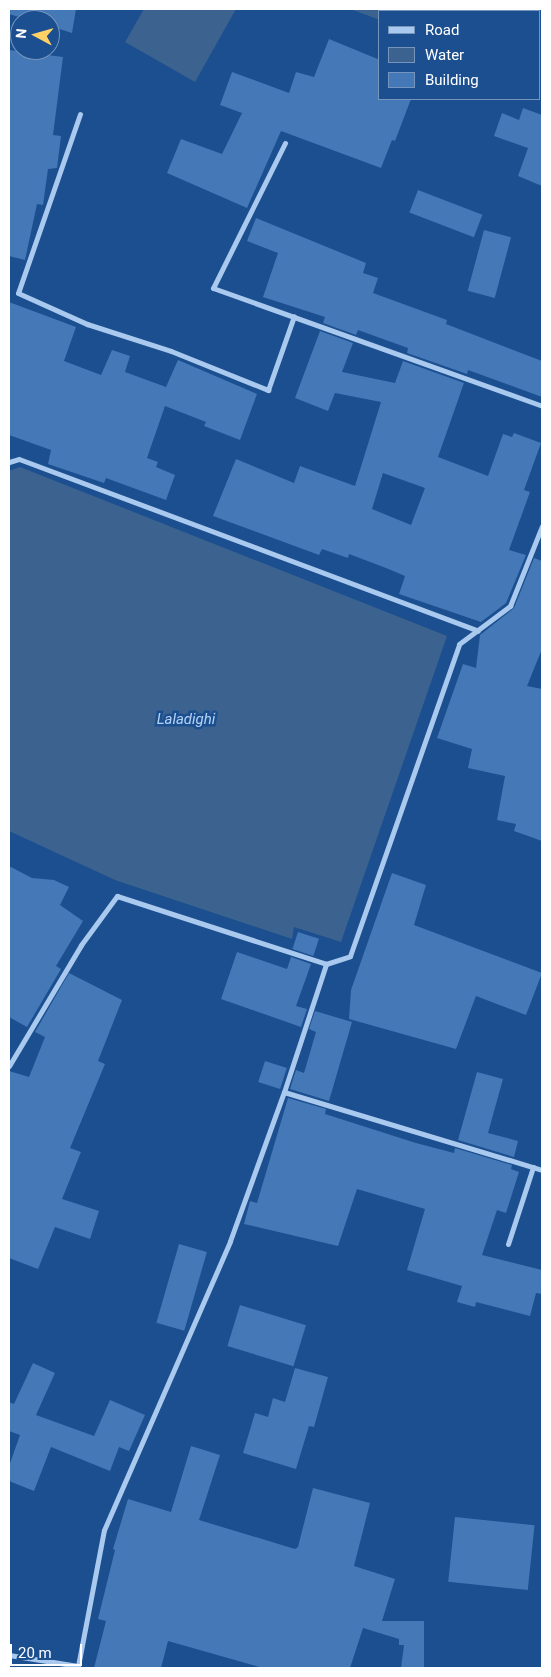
<!DOCTYPE html>
<style>
body{margin:0}
#map{position:relative;width:551px;height:1677px;overflow:hidden;background:#1b4f8f;font-family:Roboto,sans-serif}
div>[style]{position:absolute}
[style*='--x']{left:calc(var(--x)*1px);top:calc(var(--y)*1px);width:calc(var(--w)*1px);rotate:calc(var(--a)*1deg)}
.water>*{inset:0;background:#3c6290}
.building>*{inset:0;background:#4478b7;transform-origin:0 0}
.minor>*{height:5px;margin:-2.5px;padding:0 2.5px;transform-origin:2.5px;border-radius:2.5px;background:#a9c9ee}
span{translate:-50% -50%;white-space:nowrap;text-align:center;line-height:1.15;-webkit-text-stroke:5px #1b4f8f;paint-order:stroke}
.water-label{font-size:15px;color:#b5d3f5;font-style:italic}
.frame{position:absolute;inset:0;border:10px solid #fff;pointer-events:none}
.legend{position:absolute;left:378px;top:10px;width:162px;height:90px;box-sizing:border-box;background:#1b4f8f;border:1px solid #7695bc;margin:0;padding:6px 9px;list-style:none;font-size:15px;color:#fff}
.legend li{display:flex;align-items:center;gap:10px;height:25px}
.legend b{width:25px;border:1px solid #7695bc}
.north{position:absolute;left:10px;top:10px;width:50px;height:50px;box-sizing:border-box;background:#1b4f8f;border:1px solid #7695bc;border-radius:50%;rotate:276deg;font-size:14px;font-weight:700;line-height:20px;text-align:center;color:#fff}
.north::after{content:'';display:block;margin:auto;width:18px;height:22px;background:#ffd166;clip-path:polygon(50% 0,100% 100%,50% 72%,0 100%)}
.scale{position:absolute;left:10px;top:1644px;width:72px;height:22px;box-sizing:border-box;border:2px solid #fff;border-top:0;padding-left:6px;font-size:15px;line-height:18px;white-space:nowrap;color:#fff;-webkit-text-stroke:4px #1b4f8f;paint-order:stroke}
</style>
<div id="map">
<div class="water">
<div style="clip-path:polygon(144px 9px,236px 9px,195px 82px,125px 42px)"></div>
<div style="clip-path:polygon(350px 9px,392px 9px,380px 11px,380px 20px)"></div>
<div style="clip-path:polygon(20px 467px,447px 636px,341px 942px,294px 927px,292px 939px,115px 880px,9px 831px,9px 471px)"></div>
</div>
<div class="building">
<div style="clip-path:polygon(9px 9px,76px 9px,72px 33px,50px 26px,50px 20px,29px 20px,9px 14px)"></div>
<div style="clip-path:polygon(329px 39px,380px 60px,380px 99px,411px 99px,395px 141px,392px 140px,381px 168px,281px 131px,247px 208px,167px 173px,181px 139px,222px 154px,242px 113px,220px 105px,232px 72px,289px 93px,296px 72px,314px 77px)"></div>
<div style="clip-path:polygon(9px 50px,63px 57px,53px 135px,61px 136px,57px 168px,48px 169px,43px 205px,37px 204px,25px 260px,9px 256px)"></div>
<div style="clip-path:polygon(523px 108px,542px 115px,542px 186px,518px 176px,528px 148px,494px 136px,502px 113px,519px 120px)"></div>
<div style="left:418px;top:190px;width:69px;height:24px;rotate:21deg"></div>
<div style="clip-path:polygon(256px 218px,366px 263px,363px 273px,378px 278px,373px 293px,447px 320px,446px 324px,542px 361px,542px 397px,468px 370px,467px 374px,407px 353px,408px 348px,358px 330px,356px 335px,323px 323px,325px 317px,263px 297px,278px 253px,247px 241px)"></div>
<div style="left:484px;top:230px;width:28px;height:63px;rotate:15deg"></div>
<div style="clip-path:polygon(9px 302px,76px 327px,64px 361px,101px 375px,112px 350px,130px 356px,125px 372px,166px 387px,178px 360px,257px 394px,240px 440px,204px 426px,206px 422px,165px 406px,147px 458px,158px 462px,156px 467px,175px 475px,166px 500px,106px 478px,104px 483px,48px 464px,51px 450px,9px 435px)"></div>
<div style="clip-path:polygon(evenodd,320px 331px,353px 343px,342px 372px,395px 383px,403px 361px,464px 383px,438px 457px,488px 476px,503px 434px,512px 437px,514px 433px,541px 443px,524px 490px,530px 492px,509px 550px,526px 555px,506px 603px,481px 622px,399px 594px,405px 576px,386px 568px,349px 554px,348px 558px,322px 549px,319px 555px,213px 516px,236px 459px,294px 483px,300px 466px,355px 486px,381px 402px,335px 393px,328px 411px,295px 398px,320px 331px,383px 473px,425px 488px,411px 525px,372px 509px,383px 473px)"></div>
<div style="clip-path:polygon(534px 558px,542px 561px,542px 649px,527px 686px,542px 689px,542px 841px,514px 831px,516px 824px,497px 820px,505px 776px,468px 768px,472px 749px,437px 738px,463px 664px,476px 668px,480px 635px,514px 608px)"></div>
<div style="clip-path:polygon(9px 866px,32px 878px,54px 880px,69px 887px,60px 905px,83px 921px,56px 966px,61px 969px,27px 1027px,9px 1017px)"></div>
<div style="clip-path:polygon(392px 873px,426px 885px,414px 925px,542px 973px,526px 1015px,476px 996px,456px 1049px,349px 1019px,351px 990px)"></div>
<div style="left:298px;top:932px;width:22px;height:18px;rotate:18deg"></div>
<div style="clip-path:polygon(237px 952px,287px 969px,291px 957px,311px 964px,296px 1006px,307px 1009px,301px 1027px,221px 999px)"></div>
<div style="clip-path:polygon(69px 973px,122px 1000px,98px 1061px,105px 1064px,70px 1148px,81px 1152px,62px 1199px,99px 1211px,90px 1239px,55px 1227px,38px 1269px,9px 1258px,9px 1071px,29px 1077px,45px 1037px,35px 1032px)"></div>
<div style="clip-path:polygon(315px 1011px,352px 1022px,329px 1101px,290px 1089px,296px 1070px,304px 1073px,316px 1032px,309px 1029px)"></div>
<div style="left:265px;top:1061px;width:23px;height:22px;rotate:18deg"></div>
<div style="clip-path:polygon(477px 1072px,503px 1079px,488px 1133px,518px 1141px,514px 1157px,458px 1140px)"></div>
<div style="clip-path:polygon(288px 1098px,326px 1109px,325px 1114px,416px 1143px,454px 1153px,455px 1148px,512px 1165px,511px 1169px,519px 1172px,506px 1213px,497px 1210px,482px 1255px,542px 1270px,542px 1294px,536px 1293px,530px 1316px,476px 1302px,475px 1307px,457px 1302px,462px 1286px,407px 1270px,425px 1209px,357px 1189px,338px 1246px,244px 1224px,250px 1201px,257px 1203px)"></div>
<div style="left:179px;top:1244px;width:29px;height:82px;rotate:16deg"></div>
<div style="left:240px;top:1305px;width:69px;height:43px;rotate:17deg"></div>
<div style="clip-path:polygon(33px 1363px,55px 1373px,36px 1415px,94px 1436px,110px 1400px,145px 1415px,129px 1451px,119px 1447px,110px 1471px,51px 1447px,34px 1491px,9px 1481px,9px 1466px,20px 1435px,9px 1431px,9px 1402px,14px 1404px)"></div>
<div style="clip-path:polygon(295px 1368px,328px 1377px,314px 1427px,309px 1426px,296px 1469px,243px 1453px,255px 1413px,268px 1417px,273px 1398px,285px 1402px)"></div>
<div style="clip-path:polygon(191px 1446px,220px 1455px,199px 1520px,295px 1549px,298px 1547px,313px 1488px,370px 1503px,354px 1566px,395px 1579px,382px 1621px,424px 1621px,424px 1668px,401px 1668px,404px 1645px,399px 1645px,399px 1639px,363px 1628px,350px 1668px,263px 1668px,168px 1641px,161px 1668px,94px 1668px,106px 1621px,98px 1619px,115px 1550px,113px 1549px,128px 1499px,171px 1512px)"></div>
<div style="left:455px;top:1517px;width:80px;height:65px;rotate:6deg"></div>
</div>
<div class="minor">
<div style="--x:80;--y:114;--w:189;--a:109.1"></div>
<div style="--x:18;--y:293;--w:76;--a:24.2"></div>
<div style="--x:87;--y:324;--w:88;--a:17.8"></div>
<div style="--x:171;--y:351;--w:105;--a:21.9"></div>
<div style="--x:268;--y:390;--w:78;--a:-70.6"></div>
<div style="--x:285;--y:143;--w:162;--a:116.4"></div>
<div style="--x:213;--y:288;--w:350;--a:19.7"></div>
<div style="--x:9;--y:462;--w:10;--a:-17"></div>
<div style="--x:19;--y:459;--w:490;--a:20.5"></div>
<div style="--x:9;--y:1066;--w:141;--a:-59.2"></div>
<div style="--x:81;--y:945;--w:61;--a:-53.7"></div>
<div style="--x:117;--y:896;--w:220;--a:18"></div>
<div style="--x:284;--y:1092;--w:270;--a:16.8"></div>
<div style="--x:508;--y:1244;--w:81;--a:-72"></div>
<div style="--x:9;--y:1655;--w:70;--a:9.1"></div>
<div style="--x:78;--y:1666;--w:138;--a:-79.2"></div>
<div style="--x:104;--y:1530;--w:315;--a:-66.4"></div>
<div style="--x:230;--y:1241;--w:158;--a:-70.1"></div>
<div style="--x:284;--y:1092;--w:135;--a:-71.8"></div>
<div style="--x:326;--y:964;--w:25;--a:-18"></div>
<div style="--x:350;--y:956;--w:330;--a:-70.7"></div>
<div style="--x:459;--y:644;--w:64;--a:-36.7"></div>
<div style="--x:510;--y:606;--w:86;--a:-68.2"></div>
</div>
<div class="water-label">
<span style="left:186px;top:720px">Laladighi</span>
</div>
<div class="frame"></div>
<ul class="legend">
<li><b style="height:6px;background:#a9c9ee"></b>Road</li>
<li><b style="height:14px;background:#3c6290"></b>Water</li>
<li><b style="height:14px;background:#4478b7"></b>Building</li>
</ul>
<div class="north">N</div>
<div class="scale">20 m</div>
</div>
